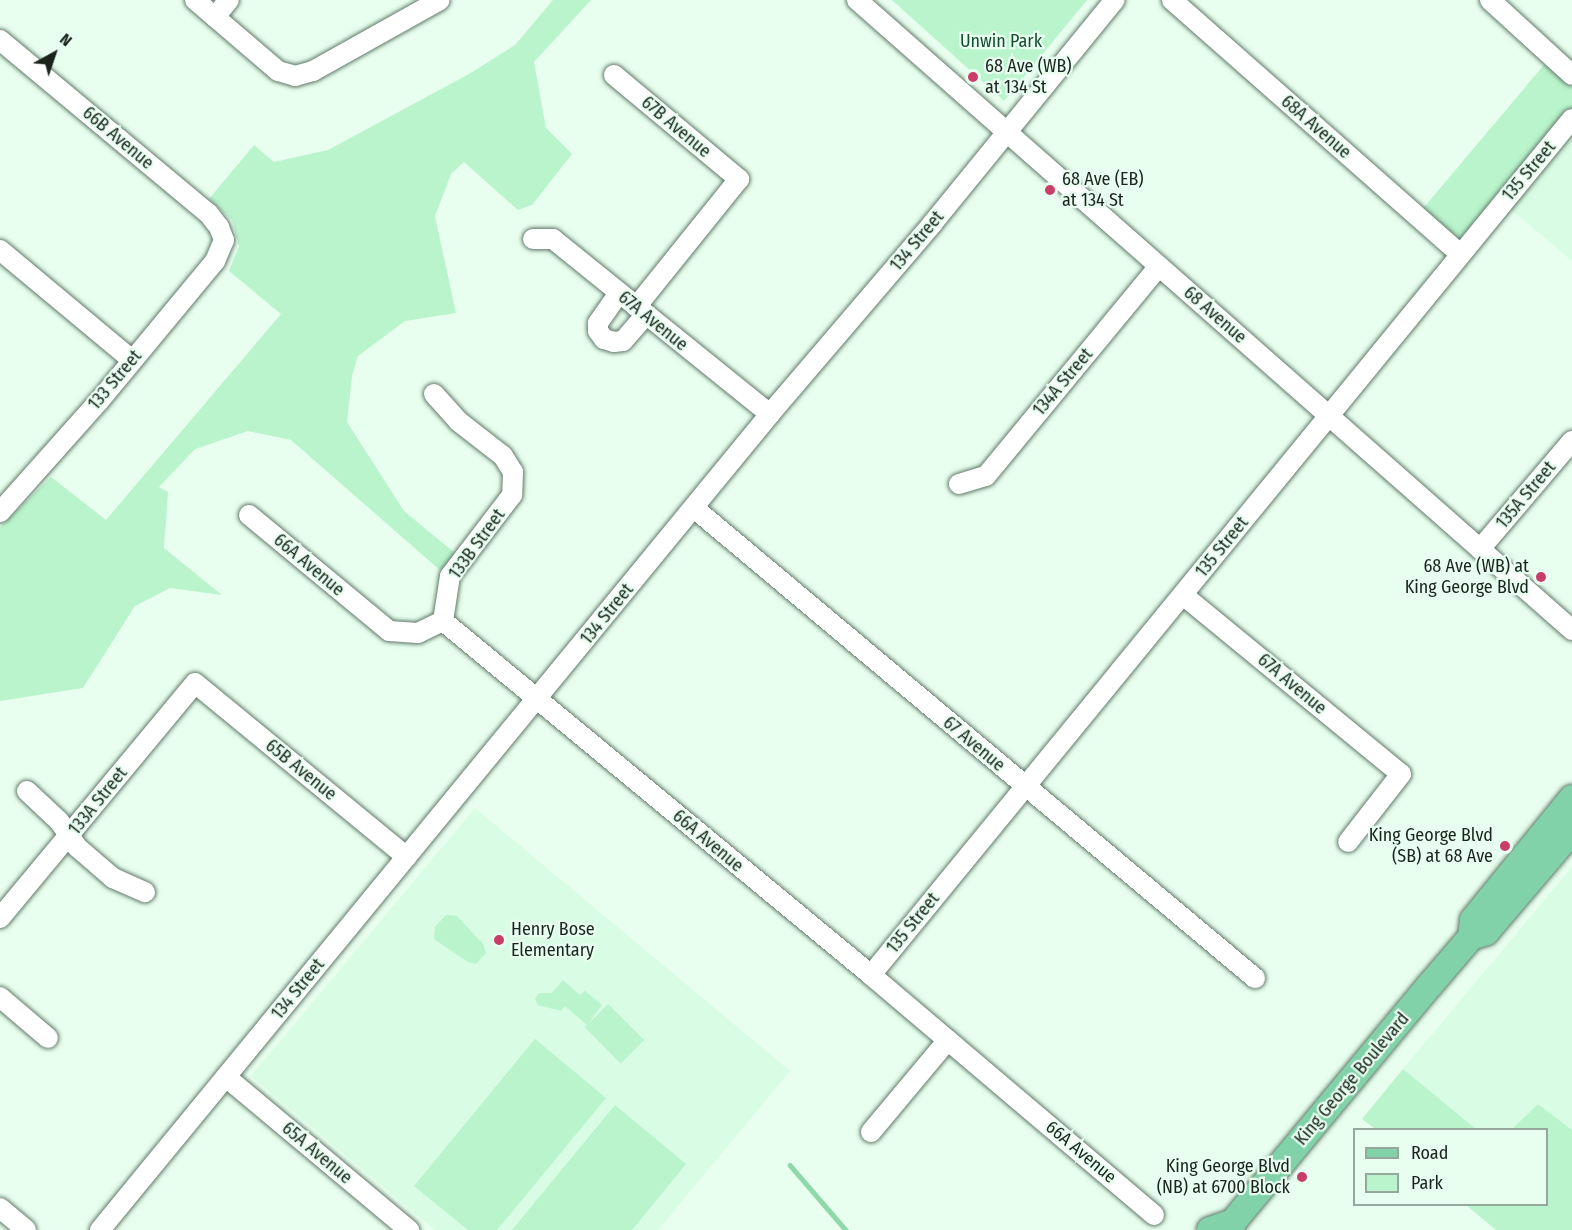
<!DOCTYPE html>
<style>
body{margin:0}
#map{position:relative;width:1572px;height:1230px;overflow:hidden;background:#e8ffef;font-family:"Fira Sans Condensed",sans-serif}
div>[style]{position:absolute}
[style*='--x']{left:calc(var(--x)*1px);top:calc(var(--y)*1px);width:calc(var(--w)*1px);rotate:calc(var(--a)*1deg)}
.built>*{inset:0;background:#d8fce4}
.green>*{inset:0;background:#b9f4cd;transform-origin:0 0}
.stream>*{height:4.5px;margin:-2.25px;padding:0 2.25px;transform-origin:2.25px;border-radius:2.25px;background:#8fd8a9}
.roads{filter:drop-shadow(0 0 2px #627a6a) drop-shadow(0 0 2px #627a6a)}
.minor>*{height:20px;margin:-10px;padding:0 10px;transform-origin:10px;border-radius:10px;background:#fff}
.major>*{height:26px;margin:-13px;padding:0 13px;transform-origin:13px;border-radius:13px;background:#81d1a9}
.dots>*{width:16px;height:16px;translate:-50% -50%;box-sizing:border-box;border:3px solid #e8ffef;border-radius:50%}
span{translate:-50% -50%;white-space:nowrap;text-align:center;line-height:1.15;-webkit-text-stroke:4.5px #e8ffef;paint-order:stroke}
.park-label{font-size:18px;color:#164d2f}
.poi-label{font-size:18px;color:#1a241d}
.left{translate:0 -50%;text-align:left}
.right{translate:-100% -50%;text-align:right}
.street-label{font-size:18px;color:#1a241d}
.legend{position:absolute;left:1353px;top:1128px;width:195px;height:78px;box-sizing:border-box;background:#e8ffef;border:2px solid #96a79b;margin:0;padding:8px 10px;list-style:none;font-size:18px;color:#1a241d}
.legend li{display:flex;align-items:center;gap:12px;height:30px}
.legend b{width:30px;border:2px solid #96a79b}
.north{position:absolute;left:24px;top:24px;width:60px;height:60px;-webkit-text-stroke:4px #e8ffef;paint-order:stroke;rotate:40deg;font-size:16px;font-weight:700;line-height:24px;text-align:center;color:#1a241d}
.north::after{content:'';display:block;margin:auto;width:21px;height:27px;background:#1a241d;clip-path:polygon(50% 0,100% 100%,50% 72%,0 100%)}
</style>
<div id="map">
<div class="built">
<div style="clip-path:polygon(1572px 135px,1572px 261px,1508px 207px)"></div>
<div style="clip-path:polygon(475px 808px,790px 1071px,658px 1230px,435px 1230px,251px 1076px)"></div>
<div style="clip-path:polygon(1572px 867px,1572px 1130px,1538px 1104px,1512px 1129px,1476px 1129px,1403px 1069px)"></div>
</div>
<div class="green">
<div style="clip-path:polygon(553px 0,591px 0,534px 62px,546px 128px,572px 154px,532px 205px,518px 210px,464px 162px,451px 174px,435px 216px,456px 313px,405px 321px,358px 356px,352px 376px,347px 422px,404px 511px,456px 554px,441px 571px,291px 440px,248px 431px,195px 449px,159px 487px,168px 492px,164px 548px,222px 595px,170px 588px,135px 606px,83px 688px,0 701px,0 527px,51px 477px,106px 520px,281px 314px,229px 271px,239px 246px,232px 220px,209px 199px,254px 145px,274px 162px,328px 150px,469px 74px,515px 45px)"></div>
<div style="clip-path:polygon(892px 0,1087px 0,1004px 101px)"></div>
<div style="clip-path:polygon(1548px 60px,1572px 81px,1572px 111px,1459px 246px,1420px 212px)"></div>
<div style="clip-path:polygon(446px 915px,457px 916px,483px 944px,486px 953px,476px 964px,468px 962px,434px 939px,435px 927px)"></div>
<div style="clip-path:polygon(563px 980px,580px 995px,585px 991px,602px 1005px,587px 1025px,565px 1006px,561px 1011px,538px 1005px,535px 999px,539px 993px,552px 993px)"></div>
<div style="left:608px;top:1004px;width:51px;height:33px;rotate:45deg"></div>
<div style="clip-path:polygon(535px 1039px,606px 1098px,497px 1230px,468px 1230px,414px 1186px)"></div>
<div style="clip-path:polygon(1403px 1069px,1476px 1129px,1375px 1129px,1362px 1119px)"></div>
<div style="clip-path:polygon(1538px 1104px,1572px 1130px,1572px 1230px,1496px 1230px,1466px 1205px,1546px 1204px,1546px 1130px,1512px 1129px)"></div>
<div style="clip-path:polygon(615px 1105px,686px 1164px,632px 1230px,512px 1230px)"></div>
</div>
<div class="stream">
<div style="--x:790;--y:1165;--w:86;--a:49.3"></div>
</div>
<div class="roads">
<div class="minor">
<div style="--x:195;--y:0;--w:109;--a:40.5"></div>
<div style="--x:278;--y:71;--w:18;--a:16"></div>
<div style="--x:295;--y:76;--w:19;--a:-16"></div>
<div style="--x:313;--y:71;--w:145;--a:-29.2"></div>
<div style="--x:857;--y:0;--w:953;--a:41.38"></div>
<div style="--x:1172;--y:0;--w:384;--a:41.4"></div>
<div style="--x:1490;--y:0;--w:111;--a:42.4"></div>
<div style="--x:215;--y:17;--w:22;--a:-51"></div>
<div style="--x:0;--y:40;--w:271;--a:39.8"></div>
<div style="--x:208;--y:213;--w:18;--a:52"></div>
<div style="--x:219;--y:227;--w:14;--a:69"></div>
<div style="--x:224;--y:240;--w:23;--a:113"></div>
<div style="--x:215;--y:261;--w:182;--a:129.6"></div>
<div style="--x:99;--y:401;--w:149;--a:131.7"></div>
<div style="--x:614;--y:75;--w:163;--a:39.8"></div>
<div style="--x:739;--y:179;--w:164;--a:128.8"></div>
<div style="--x:533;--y:239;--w:20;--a:0"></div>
<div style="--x:553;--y:239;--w:279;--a:38.9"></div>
<div style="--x:0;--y:250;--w:172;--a:39.8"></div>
<div style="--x:619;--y:293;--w:37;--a:125"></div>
<div style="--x:598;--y:323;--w:8;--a:90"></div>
<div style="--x:598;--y:331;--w:10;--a:53"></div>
<div style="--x:604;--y:339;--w:10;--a:17"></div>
<div style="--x:614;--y:342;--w:9;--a:-6"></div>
<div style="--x:623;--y:341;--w:35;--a:-49"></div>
<div style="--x:434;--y:394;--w:36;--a:48"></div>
<div style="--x:458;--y:421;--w:57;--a:37.9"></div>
<div style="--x:503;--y:456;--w:19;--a:58"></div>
<div style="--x:513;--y:472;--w:23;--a:92"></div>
<div style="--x:512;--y:495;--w:102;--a:127.4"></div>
<div style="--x:450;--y:576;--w:46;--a:98.8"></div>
<div style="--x:959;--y:484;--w:28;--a:-17"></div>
<div style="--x:986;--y:476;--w:272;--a:-50.5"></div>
<div style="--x:694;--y:508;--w:732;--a:39.96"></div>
<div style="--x:249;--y:515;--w:182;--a:39.6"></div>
<div style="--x:389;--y:631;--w:29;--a:4"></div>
<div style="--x:418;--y:633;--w:28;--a:-26"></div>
<div style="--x:1480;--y:549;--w:142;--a:-49.6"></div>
<div style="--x:1183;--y:595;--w:282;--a:39.4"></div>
<div style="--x:1401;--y:774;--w:86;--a:127.9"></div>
<div style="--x:443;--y:621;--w:555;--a:39.59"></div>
<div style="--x:871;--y:975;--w:371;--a:40.3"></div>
<div style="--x:27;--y:791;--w:44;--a:43.2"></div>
<div style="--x:59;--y:821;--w:32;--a:55"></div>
<div style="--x:77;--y:847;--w:48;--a:40.7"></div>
<div style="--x:113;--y:878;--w:35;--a:24"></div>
<div style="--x:0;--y:918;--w:305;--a:-50.3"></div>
<div style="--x:195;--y:683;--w:274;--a:39.4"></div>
<div style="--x:871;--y:975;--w:1106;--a:-50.69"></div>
<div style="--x:0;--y:997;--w:63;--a:40.5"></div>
<div style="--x:226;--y:1077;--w:239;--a:39.9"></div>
<div style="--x:871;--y:1132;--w:120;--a:-50.1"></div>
<div style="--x:0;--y:1208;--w:34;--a:40"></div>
<div style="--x:100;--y:1230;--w:1056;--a:-50.61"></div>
<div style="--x:770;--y:414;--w:250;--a:-49.5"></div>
<div style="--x:932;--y:224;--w:289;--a:-50.8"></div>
</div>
<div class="major">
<div style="--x:1471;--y:937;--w:17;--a:-83"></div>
<div style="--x:1473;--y:920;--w:157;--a:-50.9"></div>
<div style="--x:1210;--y:1230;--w:24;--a:-19"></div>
<div style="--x:1231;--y:1230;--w:8;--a:-76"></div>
<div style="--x:1233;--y:1222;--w:308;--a:-50.3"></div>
<div style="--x:1430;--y:985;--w:63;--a:-49.5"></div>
<div style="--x:1471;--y:937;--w:16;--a:-18"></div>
<div style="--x:1486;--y:932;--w:133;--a:-49.6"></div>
</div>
</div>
<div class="dots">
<div style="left:973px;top:77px;background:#ca3d69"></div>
<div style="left:1050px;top:190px;background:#ca3d69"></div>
<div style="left:1541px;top:577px;background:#ca3d69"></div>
<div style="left:1505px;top:846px;background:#ca3d69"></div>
<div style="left:499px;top:940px;background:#ca3d69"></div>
<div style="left:1302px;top:1177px;background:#ca3d69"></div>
</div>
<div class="park-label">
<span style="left:1001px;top:41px">Unwin Park</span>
</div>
<div class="poi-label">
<span class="left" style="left:985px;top:77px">68 Ave (WB)<br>at 134 St</span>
<span class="left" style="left:1062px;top:190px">68 Ave (EB)<br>at 134 St</span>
<span class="right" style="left:1529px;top:577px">68 Ave (WB) at<br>King George Blvd</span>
<span class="right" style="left:1493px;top:846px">King George Blvd<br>(SB) at 68 Ave</span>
<span class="left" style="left:511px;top:940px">Henry Bose<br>Elementary</span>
<span class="right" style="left:1290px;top:1177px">King George Blvd<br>(NB) at 6700 Block</span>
</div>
<div class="street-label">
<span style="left:676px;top:127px;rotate:40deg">67B Avenue</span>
<span style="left:1316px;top:127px;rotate:41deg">68A Avenue</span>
<span style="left:118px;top:138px;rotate:40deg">66B Avenue</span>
<span style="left:1529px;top:171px;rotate:-50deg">135 Street</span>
<span style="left:917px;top:241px;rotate:-50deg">134 Street</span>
<span style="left:1215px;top:315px;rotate:41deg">68 Avenue</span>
<span style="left:653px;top:321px;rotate:39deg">67A Avenue</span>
<span style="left:115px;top:380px;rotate:-50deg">133 Street</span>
<span style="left:1063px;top:382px;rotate:-50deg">134A Street</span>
<span style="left:1526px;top:495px;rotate:-50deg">135A Street</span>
<span style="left:477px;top:544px;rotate:-54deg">133B Street</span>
<span style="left:1222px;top:547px;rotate:-51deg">135 Street</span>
<span style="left:309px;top:565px;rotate:40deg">66A Avenue</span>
<span style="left:607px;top:614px;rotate:-51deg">134 Street</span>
<span style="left:1292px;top:684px;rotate:40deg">67A Avenue</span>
<span style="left:974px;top:744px;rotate:40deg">67 Avenue</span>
<span style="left:301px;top:770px;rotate:39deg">65B Avenue</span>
<span style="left:98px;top:801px;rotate:-51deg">133A Street</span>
<span style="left:708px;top:841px;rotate:40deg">66A Avenue</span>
<span style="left:913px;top:923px;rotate:-51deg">135 Street</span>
<span style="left:298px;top:989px;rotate:-51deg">134 Street</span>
<span style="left:1352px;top:1079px;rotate:-50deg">King George Boulevard</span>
<span style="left:1081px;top:1152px;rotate:40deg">66A Avenue</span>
<span style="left:317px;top:1153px;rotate:40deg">65A Avenue</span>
</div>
<ul class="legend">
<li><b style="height:8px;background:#81d1a9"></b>Road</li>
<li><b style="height:16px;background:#b9f4cd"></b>Park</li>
</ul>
<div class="north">N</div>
</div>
